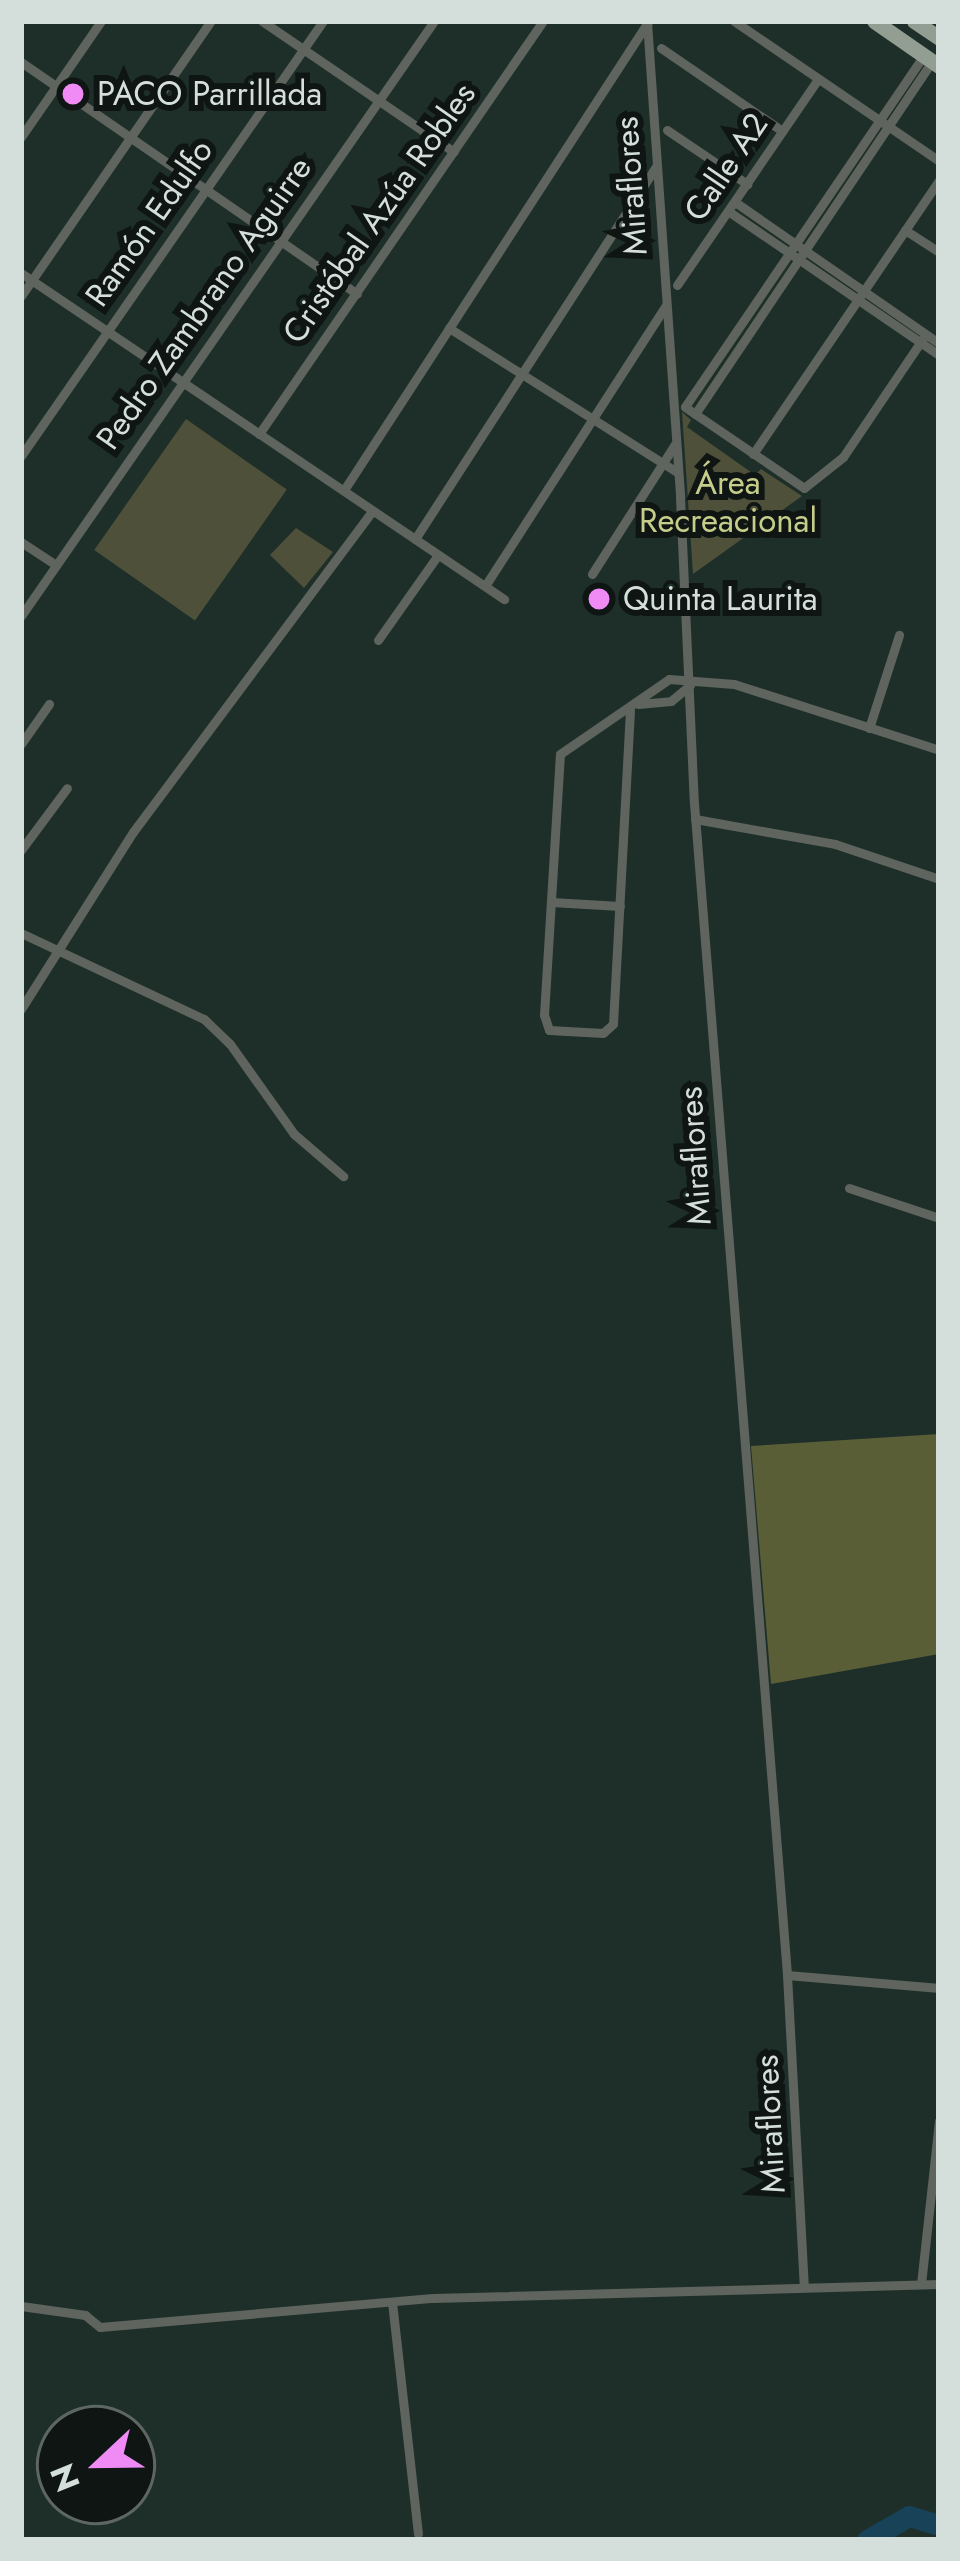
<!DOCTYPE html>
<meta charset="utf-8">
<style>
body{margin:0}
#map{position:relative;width:960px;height:2561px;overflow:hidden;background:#1e2f2a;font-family:Jost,sans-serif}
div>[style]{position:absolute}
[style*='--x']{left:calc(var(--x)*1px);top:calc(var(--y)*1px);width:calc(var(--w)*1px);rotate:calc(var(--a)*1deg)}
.green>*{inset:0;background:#4e5039;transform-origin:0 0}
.forest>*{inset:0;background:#5a5e36}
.river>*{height:21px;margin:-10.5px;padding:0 10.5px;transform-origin:10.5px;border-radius:10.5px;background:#184257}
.minor>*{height:9px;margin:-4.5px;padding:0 4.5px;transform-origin:4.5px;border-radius:4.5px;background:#5f645f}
.primary>*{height:15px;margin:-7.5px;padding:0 7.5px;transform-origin:7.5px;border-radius:7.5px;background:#939e92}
.dots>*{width:33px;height:33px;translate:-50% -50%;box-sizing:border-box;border:6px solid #0e1513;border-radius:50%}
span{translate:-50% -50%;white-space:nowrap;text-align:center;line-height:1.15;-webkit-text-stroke:12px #0e1513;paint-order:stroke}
.poi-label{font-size:33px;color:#d4dfdb}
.left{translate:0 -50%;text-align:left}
.street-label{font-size:33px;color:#d4dfdb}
.park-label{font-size:33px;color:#c6cd8a}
.frame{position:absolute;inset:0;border:24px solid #d4dfdb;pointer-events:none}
.north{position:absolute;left:36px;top:2405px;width:120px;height:120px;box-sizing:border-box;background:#0e1513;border:3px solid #5d6663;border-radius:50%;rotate:248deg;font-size:33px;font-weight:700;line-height:48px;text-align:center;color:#d4dfdb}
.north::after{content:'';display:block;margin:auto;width:42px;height:54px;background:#f08bf6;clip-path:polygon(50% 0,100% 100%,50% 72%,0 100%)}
</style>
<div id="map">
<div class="green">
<div style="clip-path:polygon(682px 412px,691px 420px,687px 427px,755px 475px,761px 469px,802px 496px,693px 574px)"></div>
<div style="left:186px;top:419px;width:123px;height:160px;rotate:35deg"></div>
<div style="clip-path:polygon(296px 528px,333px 552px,304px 588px,270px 555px)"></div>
</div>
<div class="forest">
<div style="clip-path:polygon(939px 1434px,939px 1654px,771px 1684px,751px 1446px)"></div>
</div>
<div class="river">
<div style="--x:867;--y:2540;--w:48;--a:-29.7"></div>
<div style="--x:909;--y:2516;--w:31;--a:17"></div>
</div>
<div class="minor">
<div style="--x:262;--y:21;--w:232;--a:34.3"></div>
<div style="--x:734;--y:21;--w:248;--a:34.3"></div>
<div style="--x:647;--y:22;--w:476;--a:86"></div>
<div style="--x:680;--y:497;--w:306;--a:87.4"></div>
<div style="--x:694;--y:803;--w:1176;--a:85.46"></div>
<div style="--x:787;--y:1975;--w:309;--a:86.9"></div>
<div style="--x:661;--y:48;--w:147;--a:34.4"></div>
<div style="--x:924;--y:55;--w:425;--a:124.2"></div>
<div style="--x:685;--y:407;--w:144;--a:34.2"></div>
<div style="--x:804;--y:488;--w:50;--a:-38.5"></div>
<div style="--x:843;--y:457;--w:148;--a:-56"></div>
<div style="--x:21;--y:62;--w:408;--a:34.6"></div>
<div style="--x:667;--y:130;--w:97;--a:34"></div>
<div style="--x:21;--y:137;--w:141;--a:-55.4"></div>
<div style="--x:735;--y:202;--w:248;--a:34.7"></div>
<div style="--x:728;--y:211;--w:255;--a:34.3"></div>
<div style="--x:905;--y:230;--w:40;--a:32.9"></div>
<div style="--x:21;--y:273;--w:583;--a:34.02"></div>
<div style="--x:677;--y:285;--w:250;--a:-55.6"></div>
<div style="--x:21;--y:296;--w:334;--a:-55.4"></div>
<div style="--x:449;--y:328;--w:271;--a:32.3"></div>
<div style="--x:695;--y:414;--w:425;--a:-56.1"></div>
<div style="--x:259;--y:434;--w:501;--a:-55.49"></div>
<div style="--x:753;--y:454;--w:331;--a:-55.8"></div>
<div style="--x:21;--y:456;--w:530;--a:-55.23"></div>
<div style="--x:344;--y:490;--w:558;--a:-56.99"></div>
<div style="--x:415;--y:539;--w:444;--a:-57.1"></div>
<div style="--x:21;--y:542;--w:42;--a:33.3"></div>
<div style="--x:592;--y:574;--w:154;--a:-57.4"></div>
<div style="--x:485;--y:586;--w:334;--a:-57.2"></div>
<div style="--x:21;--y:616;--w:724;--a:-55.23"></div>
<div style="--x:378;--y:640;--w:104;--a:-54.8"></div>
<div style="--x:638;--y:704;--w:33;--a:-5"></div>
<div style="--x:671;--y:701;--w:25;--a:-40"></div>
<div style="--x:630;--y:710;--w:314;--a:93.1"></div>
<div style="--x:613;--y:1024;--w:13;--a:138"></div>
<div style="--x:603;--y:1033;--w:54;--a:-176.8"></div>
<div style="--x:549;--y:1030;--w:16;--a:-108"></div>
<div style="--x:544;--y:1015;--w:261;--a:-86.5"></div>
<div style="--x:560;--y:754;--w:132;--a:-34.5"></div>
<div style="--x:669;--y:679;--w:65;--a:4.4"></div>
<div style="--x:734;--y:684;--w:215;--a:17.8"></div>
<div style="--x:869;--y:728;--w:98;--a:-72.1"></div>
<div style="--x:21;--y:744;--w:49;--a:-55"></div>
<div style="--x:695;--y:819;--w:142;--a:10.1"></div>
<div style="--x:835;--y:844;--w:110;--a:18.6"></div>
<div style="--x:21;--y:850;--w:77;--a:-53.4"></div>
<div style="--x:551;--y:902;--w:69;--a:3.3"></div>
<div style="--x:21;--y:933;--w:202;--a:25.2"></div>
<div style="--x:204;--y:1019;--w:36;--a:44"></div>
<div style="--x:230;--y:1044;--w:110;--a:54.6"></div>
<div style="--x:294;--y:1134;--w:65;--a:40.6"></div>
<div style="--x:21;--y:1009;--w:209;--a:-57.7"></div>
<div style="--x:133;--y:832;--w:400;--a:-53.3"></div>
<div style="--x:849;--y:1188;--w:95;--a:18.4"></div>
<div style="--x:787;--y:1975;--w:153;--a:4.9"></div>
<div style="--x:921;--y:2284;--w:164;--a:-83.7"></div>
<div style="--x:392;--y:2302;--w:233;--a:83.6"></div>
<div style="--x:21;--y:2306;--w:65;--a:8"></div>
<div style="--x:85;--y:2315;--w:19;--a:39"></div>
<div style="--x:100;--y:2327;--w:334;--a:-5"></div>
<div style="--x:433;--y:2298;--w:506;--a:-1.58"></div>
</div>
<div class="primary">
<div style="--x:874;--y:21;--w:79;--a:34.7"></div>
<div style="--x:914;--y:21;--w:30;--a:34"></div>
</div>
<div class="dots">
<div style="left:73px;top:94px;background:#f08bf6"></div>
<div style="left:599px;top:599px;background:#f08bf6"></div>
</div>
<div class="poi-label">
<span class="left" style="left:97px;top:94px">PACO Parrillada</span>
<span class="left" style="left:623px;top:599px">Quinta Laurita</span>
</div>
<div class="street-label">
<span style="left:726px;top:167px;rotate:-56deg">Calle A2</span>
<span style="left:631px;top:186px;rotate:-94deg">Miraflores</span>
<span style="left:379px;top:213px;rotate:-55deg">Cristóbal Azúa Robles</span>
<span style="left:149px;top:223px;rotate:-55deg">Ramón Edulfo</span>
<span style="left:204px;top:303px;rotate:-55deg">Pedro Zambrano Aguirre</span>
<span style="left:695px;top:1156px;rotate:-94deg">Miraflores</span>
<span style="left:770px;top:2124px;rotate:-93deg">Miraflores</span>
</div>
<div class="park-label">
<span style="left:728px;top:502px">Área<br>Recreacional</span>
</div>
<div class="frame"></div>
<div class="north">N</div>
</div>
